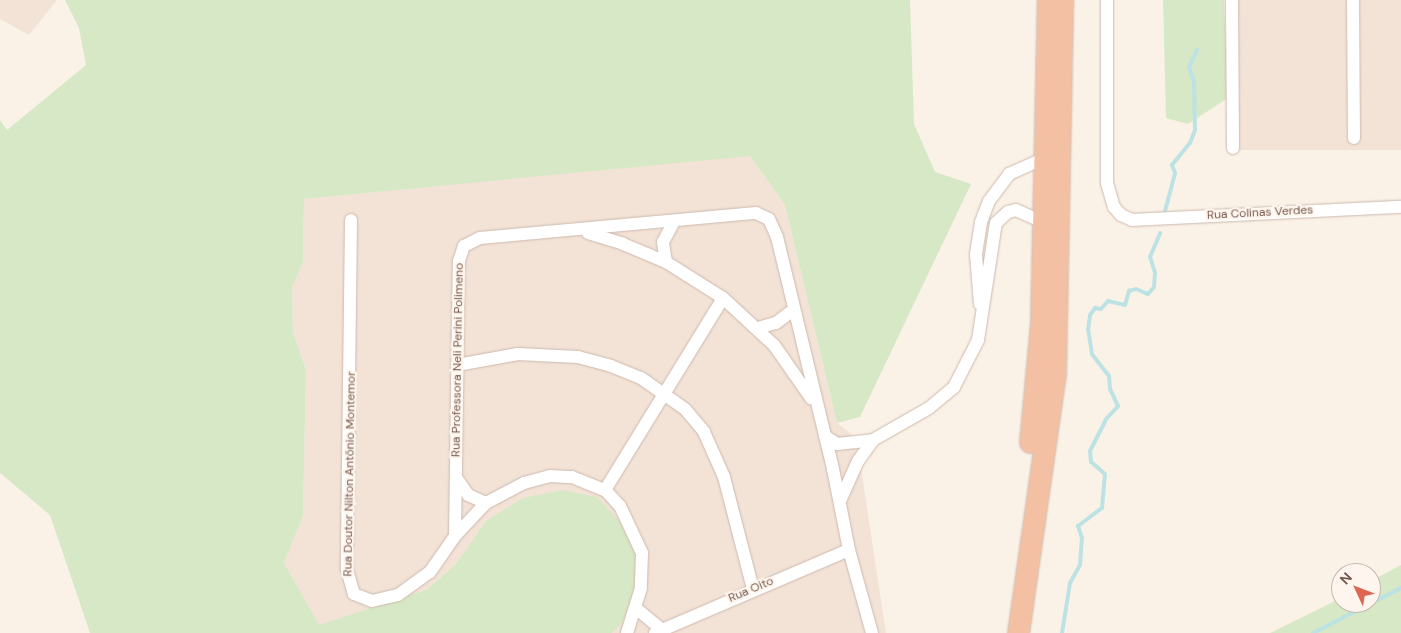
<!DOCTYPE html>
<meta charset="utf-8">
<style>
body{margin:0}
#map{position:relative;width:1401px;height:633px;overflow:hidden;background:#fbf2e7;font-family:"DM Sans",sans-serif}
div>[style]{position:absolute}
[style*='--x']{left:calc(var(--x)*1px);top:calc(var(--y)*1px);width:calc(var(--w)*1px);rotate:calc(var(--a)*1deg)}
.residential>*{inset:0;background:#f3e3d6;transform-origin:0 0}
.green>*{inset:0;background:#d7e8c6}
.stream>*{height:4px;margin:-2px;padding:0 2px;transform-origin:2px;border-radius:2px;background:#bde2e4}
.roads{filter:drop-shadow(0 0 1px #cdb9ae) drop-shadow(0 0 1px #cdb9ae)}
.minor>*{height:12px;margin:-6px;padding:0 6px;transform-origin:6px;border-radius:6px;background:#fff}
.trunk>*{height:21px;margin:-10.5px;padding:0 10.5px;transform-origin:10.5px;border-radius:10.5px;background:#f4c0a3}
span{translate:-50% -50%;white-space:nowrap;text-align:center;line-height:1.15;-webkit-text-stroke:4.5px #fef6ee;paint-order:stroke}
.street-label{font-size:12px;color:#74584d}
.north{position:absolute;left:1331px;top:563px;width:50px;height:50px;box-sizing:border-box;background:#fef6ee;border:1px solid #c7b7ae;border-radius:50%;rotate:313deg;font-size:14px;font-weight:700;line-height:20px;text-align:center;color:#74584d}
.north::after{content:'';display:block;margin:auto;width:18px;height:22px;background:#de6753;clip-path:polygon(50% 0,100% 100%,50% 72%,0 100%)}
</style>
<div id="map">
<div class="residential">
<div style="clip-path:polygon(0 0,57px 0,29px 35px,0 19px)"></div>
<div style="left:1230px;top:0;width:171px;height:150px"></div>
<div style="clip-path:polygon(750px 155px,785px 205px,837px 423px,851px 434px,862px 474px,886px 633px,612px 633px,622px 623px,486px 521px,455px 565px,426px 590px,319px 626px,284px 563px,303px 516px,306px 370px,293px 332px,292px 286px,303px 262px,304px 199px)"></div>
</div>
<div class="green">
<div style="clip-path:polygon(65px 0,910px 0,914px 124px,935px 172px,971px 184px,860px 417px,837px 423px,785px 205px,750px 156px,304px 199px,303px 262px,292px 287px,293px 332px,306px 370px,303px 516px,284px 563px,319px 625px,426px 590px,455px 565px,486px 521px,523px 498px,563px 490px,597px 497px,621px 523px,638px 553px,635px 587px,622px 623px,612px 633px,90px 633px,50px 515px,0 473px,0 120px,7px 130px,86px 65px,79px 28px)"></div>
<div style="clip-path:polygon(1163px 0,1224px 0,1228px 98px,1188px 124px,1166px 118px)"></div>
<div style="clip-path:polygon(1401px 565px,1401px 633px,1270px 633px,1341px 598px,1341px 603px,1371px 603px,1371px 581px)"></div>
</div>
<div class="stream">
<div style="--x:1165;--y:211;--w:39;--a:-75"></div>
<div style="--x:1175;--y:173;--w:9;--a:-111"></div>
<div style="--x:1172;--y:165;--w:28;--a:-51"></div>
<div style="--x:1190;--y:143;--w:14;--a:-69"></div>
<div style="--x:1195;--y:130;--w:49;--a:-91.2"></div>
<div style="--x:1194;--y:81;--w:15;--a:-110"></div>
<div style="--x:1189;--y:67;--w:19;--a:-65"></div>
<div style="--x:1062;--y:633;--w:51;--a:-80.9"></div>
<div style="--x:1070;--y:583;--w:21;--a:-61"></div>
<div style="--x:1080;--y:565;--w:27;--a:-86"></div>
<div style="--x:1082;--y:538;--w:13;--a:-108"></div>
<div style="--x:1078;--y:526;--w:30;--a:-37"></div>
<div style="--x:1102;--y:508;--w:34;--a:-85"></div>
<div style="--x:1105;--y:474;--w:18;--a:-139"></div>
<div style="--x:1091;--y:462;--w:11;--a:-95"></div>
<div style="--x:1090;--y:451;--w:37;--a:-63"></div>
<div style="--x:1107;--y:418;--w:16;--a:-47"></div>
<div style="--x:1118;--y:406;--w:19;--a:-115"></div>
<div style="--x:1110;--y:389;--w:13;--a:-94"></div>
<div style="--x:1109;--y:376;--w:28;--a:-128"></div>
<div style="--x:1092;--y:354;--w:24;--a:-99"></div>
<div style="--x:1088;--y:330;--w:15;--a:-82"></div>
<div style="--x:1090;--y:315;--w:9;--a:-54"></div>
<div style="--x:1095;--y:308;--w:6;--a:9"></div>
<div style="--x:1101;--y:309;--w:11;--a:-49"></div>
<div style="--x:1108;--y:301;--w:17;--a:13"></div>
<div style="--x:1125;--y:305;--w:15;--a:-74"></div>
<div style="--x:1129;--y:291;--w:7;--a:-16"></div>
<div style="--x:1136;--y:289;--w:13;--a:23"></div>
<div style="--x:1148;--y:294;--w:9;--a:-49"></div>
<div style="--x:1154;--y:287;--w:14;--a:-86"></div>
<div style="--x:1155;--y:273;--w:17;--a:-107"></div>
<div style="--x:1150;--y:257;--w:26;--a:-67"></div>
<div style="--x:1313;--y:633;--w:99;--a:-27.1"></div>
</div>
<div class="roads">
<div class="minor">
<div style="--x:1107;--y:0;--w:183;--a:90"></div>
<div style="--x:1107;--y:183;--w:25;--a:74"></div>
<div style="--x:1114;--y:207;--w:11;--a:49"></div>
<div style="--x:1121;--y:215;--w:12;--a:24"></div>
<div style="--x:1132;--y:220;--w:269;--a:-2.8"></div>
<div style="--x:1232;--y:0;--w:148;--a:89.6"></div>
<div style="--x:1353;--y:0;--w:138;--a:89.6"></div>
<div style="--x:351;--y:220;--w:350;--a:90.7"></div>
<div style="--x:347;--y:570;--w:25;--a:74"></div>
<div style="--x:354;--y:594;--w:19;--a:21"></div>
<div style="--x:372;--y:601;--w:27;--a:-13"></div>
<div style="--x:398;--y:595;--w:39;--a:-36"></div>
<div style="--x:430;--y:572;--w:44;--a:-55.2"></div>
<div style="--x:455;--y:536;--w:45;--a:-46.8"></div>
<div style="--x:486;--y:503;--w:43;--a:-27.8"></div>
<div style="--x:524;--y:483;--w:27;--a:-15"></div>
<div style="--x:550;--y:476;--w:22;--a:3"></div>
<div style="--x:572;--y:477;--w:35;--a:22"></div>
<div style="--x:605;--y:490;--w:22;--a:47"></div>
<div style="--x:620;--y:506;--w:52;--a:64.9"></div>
<div style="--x:642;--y:553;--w:35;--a:92"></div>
<div style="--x:641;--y:588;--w:47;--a:107.3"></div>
<div style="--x:588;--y:233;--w:37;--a:17"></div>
<div style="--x:623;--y:244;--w:47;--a:22.7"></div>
<div style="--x:666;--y:262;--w:67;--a:32.3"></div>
<div style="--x:723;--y:298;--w:69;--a:42.7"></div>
<div style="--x:774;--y:345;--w:65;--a:55.1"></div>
<div style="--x:666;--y:262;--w:20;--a:-99"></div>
<div style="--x:663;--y:242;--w:24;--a:-62"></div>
<div style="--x:980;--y:304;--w:50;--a:-94.6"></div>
<div style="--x:976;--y:254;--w:32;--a:-81"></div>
<div style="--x:981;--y:222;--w:22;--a:-69"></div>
<div style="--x:989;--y:201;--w:34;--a:-53"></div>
<div style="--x:1009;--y:174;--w:39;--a:-24"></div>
<div style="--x:758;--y:328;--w:19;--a:-16"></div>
<div style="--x:776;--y:323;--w:21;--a:-37"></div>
<div style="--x:457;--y:365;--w:62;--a:-10.2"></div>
<div style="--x:518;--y:354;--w:60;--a:2.9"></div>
<div style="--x:578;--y:357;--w:34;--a:15"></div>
<div style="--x:611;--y:366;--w:32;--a:22"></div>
<div style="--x:641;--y:378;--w:54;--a:35.2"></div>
<div style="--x:685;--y:409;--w:30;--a:50"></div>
<div style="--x:704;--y:432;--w:49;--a:66"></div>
<div style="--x:724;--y:477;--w:116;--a:75.5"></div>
<div style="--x:825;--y:436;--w:14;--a:34"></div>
<div style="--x:837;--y:444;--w:36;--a:-6"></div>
<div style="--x:873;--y:440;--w:64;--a:-29.7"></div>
<div style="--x:929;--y:408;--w:33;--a:-40"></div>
<div style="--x:954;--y:387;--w:53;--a:-62.9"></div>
<div style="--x:978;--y:340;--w:118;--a:-81.3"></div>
<div style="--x:996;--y:223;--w:16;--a:-43"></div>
<div style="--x:1008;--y:212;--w:8;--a:-14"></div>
<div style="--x:1016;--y:210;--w:30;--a:24"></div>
<div style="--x:457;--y:479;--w:19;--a:55"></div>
<div style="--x:468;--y:495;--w:20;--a:24"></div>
<div style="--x:605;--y:490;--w:225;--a:-58.4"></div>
<div style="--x:840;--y:501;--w:44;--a:-65.8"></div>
<div style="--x:858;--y:461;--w:26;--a:-54"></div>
<div style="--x:455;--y:536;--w:275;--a:-89.2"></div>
<div style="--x:459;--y:261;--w:16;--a:-72"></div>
<div style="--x:464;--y:246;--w:18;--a:-27"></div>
<div style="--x:480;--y:238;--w:277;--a:-5.2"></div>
<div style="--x:756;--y:213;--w:14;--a:25"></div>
<div style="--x:769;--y:219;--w:20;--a:66"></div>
<div style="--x:777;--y:237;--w:239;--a:76.4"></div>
<div style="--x:833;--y:469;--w:83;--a:78.8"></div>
<div style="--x:849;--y:550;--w:86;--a:74.5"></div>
<div style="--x:637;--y:609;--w:31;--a:40"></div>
<div style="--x:655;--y:633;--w:211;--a:-23.2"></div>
</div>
<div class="trunk">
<div style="--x:1030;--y:442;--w:120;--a:-84.7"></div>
<div style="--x:1041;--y:323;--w:323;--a:-88.8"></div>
<div style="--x:1018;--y:633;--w:263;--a:-81.9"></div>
<div style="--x:1055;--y:373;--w:373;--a:-88.9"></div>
</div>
</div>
<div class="street-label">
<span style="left:1260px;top:213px;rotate:-3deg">Rua Colinas Verdes</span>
<span style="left:458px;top:360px;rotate:-89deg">Rua Professora Neli Perini Polimeno</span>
<span style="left:350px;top:474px;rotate:-89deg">Rua Doutor Nilton Antônio Montemor</span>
<span style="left:751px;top:590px;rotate:-23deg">Rua Oito</span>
</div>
<div class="north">N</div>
</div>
